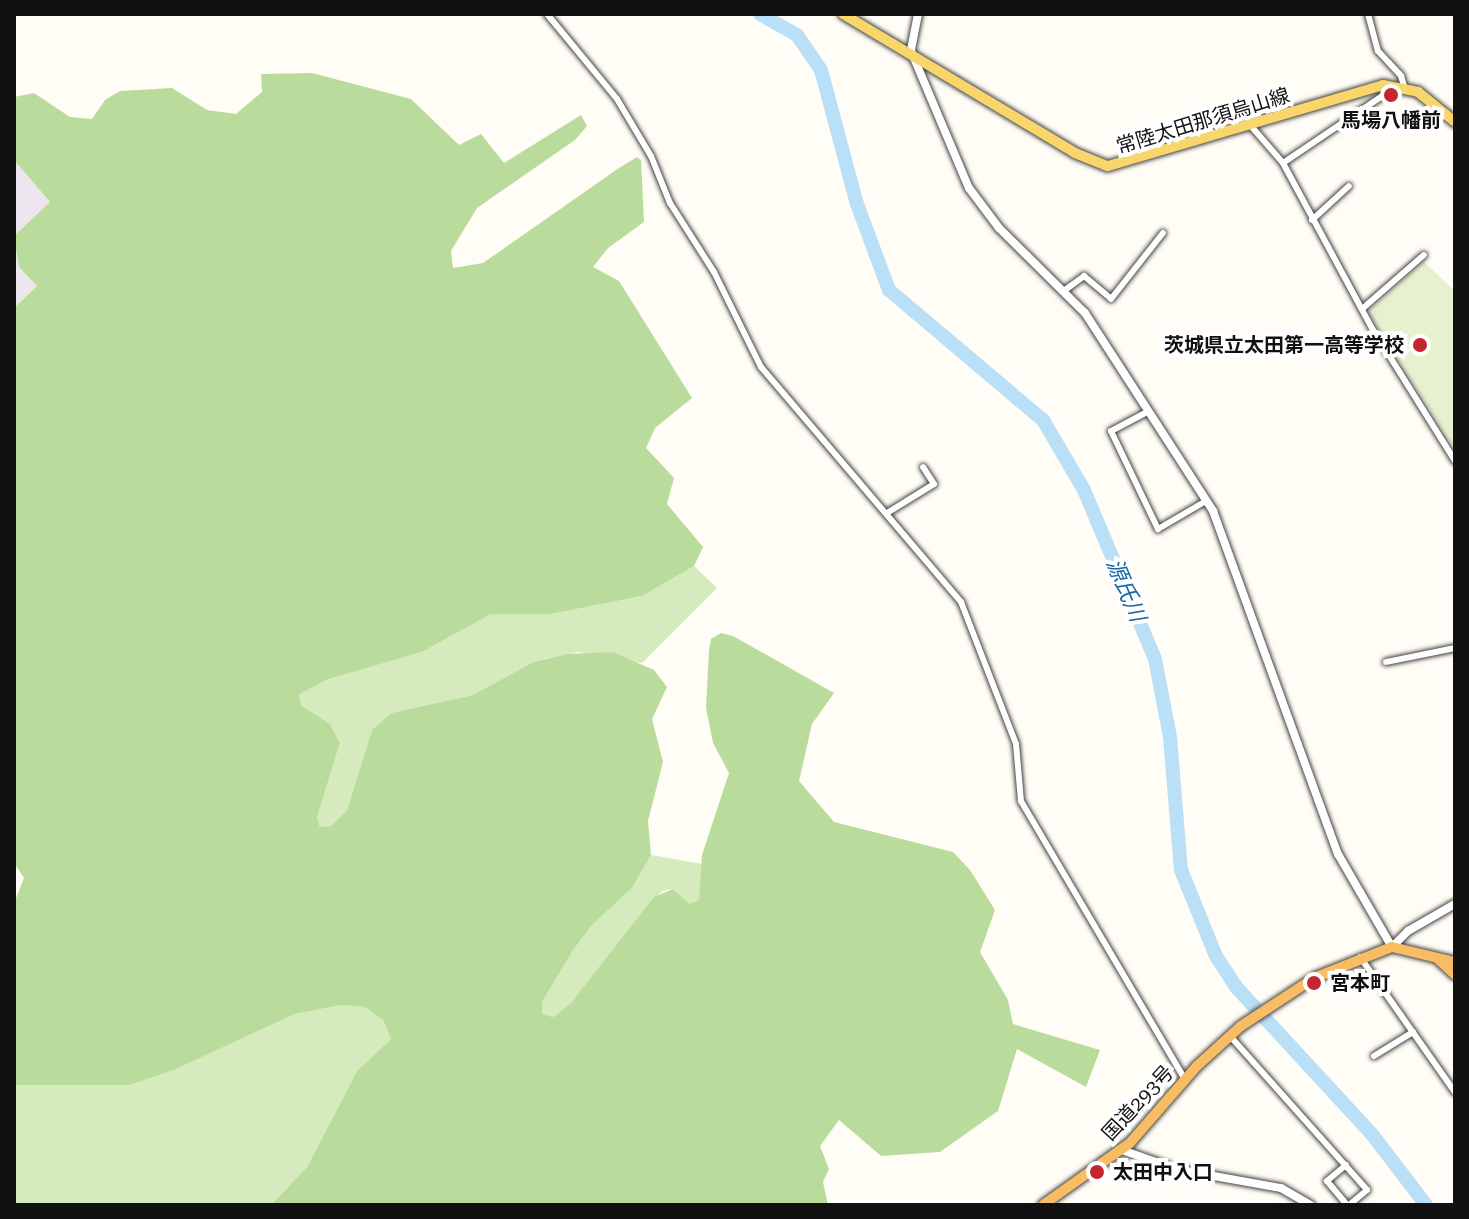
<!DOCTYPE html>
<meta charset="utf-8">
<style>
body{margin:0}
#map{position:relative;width:1469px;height:1219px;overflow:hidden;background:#fffdf5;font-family:"Roboto Serif","Noto Sans JP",serif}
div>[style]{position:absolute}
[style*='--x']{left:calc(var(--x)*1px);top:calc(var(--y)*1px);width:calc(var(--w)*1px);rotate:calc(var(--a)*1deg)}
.industrial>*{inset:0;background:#eee6ef}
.green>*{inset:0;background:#d5ebbd}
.forest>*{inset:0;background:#b9dc9c}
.pitch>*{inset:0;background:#e6f2cf}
.river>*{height:14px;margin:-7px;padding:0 7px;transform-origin:7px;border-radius:7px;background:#b9e0f7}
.roads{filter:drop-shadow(0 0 2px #444) drop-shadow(0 0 2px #444)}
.minor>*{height:6px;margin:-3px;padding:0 3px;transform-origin:3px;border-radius:3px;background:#fff}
.tertiary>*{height:8px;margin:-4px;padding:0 4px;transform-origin:4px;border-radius:4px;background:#fff}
.primary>*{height:10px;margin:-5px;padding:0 5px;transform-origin:5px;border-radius:5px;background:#f9d66b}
.trunk>*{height:10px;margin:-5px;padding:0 5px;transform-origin:5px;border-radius:5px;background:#f7bc64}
.dots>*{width:22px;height:22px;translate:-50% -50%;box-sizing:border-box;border:4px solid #fff;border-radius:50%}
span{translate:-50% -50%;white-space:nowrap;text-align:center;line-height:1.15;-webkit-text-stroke:8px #fff;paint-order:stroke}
.poi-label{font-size:20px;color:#111;font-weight:700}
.right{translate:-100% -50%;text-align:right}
.left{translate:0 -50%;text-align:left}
.street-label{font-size:20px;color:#111}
.water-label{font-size:22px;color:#1768a6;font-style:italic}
.frame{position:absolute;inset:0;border:16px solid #111;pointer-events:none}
</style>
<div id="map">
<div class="industrial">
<div style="clip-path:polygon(14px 160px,50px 202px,19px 267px,37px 286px,14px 308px)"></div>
</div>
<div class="green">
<div style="clip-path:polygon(694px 566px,717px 588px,642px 663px,579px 652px,544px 659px,473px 695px,391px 713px,372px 730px,347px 810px,331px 826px,320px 827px,317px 817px,340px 743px,330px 724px,301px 705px,298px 694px,329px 679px,422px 652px,491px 614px,551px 614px,642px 596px)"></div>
<div style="clip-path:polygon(651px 855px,702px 864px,699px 900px,689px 905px,673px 889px,662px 891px,571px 1003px,553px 1017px,542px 1014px,542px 1002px,572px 952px,591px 926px,632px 888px)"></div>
<div style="clip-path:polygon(341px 1005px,365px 1007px,383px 1020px,391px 1039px,357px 1071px,307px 1167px,271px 1205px,14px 1205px,14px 1085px,130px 1085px,174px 1070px,295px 1014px)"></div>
</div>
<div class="forest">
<div style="clip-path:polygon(312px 73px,411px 99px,459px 145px,481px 134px,504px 163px,581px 115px,587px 126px,575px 140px,477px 208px,451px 251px,453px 268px,483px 263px,619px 168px,637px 157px,641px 160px,644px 222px,608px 248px,593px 267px,619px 281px,692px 398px,655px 428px,646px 448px,674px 478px,667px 504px,703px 547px,694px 566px,642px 596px,551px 614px,491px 614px,422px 652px,329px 679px,299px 694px,301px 705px,330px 724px,340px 743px,317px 817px,320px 827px,331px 826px,347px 810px,372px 730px,391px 713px,473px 695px,534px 662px,567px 654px,613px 652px,654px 670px,667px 687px,652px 719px,663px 762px,648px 821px,651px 855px,632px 888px,591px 926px,572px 952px,542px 1002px,542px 1014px,553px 1017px,571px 1003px,654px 897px,673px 889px,689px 904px,699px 900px,702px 855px,729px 773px,713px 743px,706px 708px,709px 650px,711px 639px,721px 633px,733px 636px,834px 693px,812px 724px,799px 781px,834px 822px,953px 852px,970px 870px,995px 910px,980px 952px,1008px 1000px,1013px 1024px,1100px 1050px,1086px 1087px,1017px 1049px,998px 1111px,940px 1152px,881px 1156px,839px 1120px,820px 1146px,829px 1169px,823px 1182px,828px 1205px,271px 1205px,307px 1167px,357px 1071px,391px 1039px,383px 1020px,365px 1007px,341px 1005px,295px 1014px,174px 1070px,130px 1085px,14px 1085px,14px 903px,24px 878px,14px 863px,14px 308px,37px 286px,19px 267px,14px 236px,50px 202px,14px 160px,14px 97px,34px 93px,70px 117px,92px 119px,105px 100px,120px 91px,172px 88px,207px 110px,236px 114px,262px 92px,261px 74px)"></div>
</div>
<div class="pitch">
<div style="clip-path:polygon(1424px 262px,1455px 291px,1455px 449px,1368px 311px)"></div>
</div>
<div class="river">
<div style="--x:760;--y:14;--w:43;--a:29.6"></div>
<div style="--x:797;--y:35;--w:42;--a:55.6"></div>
<div style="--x:821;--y:70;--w:139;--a:75"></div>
<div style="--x:857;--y:204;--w:92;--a:69.6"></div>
<div style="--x:889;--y:290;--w:202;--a:40.2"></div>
<div style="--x:1043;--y:420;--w:81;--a:59.6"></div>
<div style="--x:1084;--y:490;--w:183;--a:67.2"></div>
<div style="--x:1155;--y:659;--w:79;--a:79.1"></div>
<div style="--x:1170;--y:737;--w:133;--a:85.3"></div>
<div style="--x:1181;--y:870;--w:93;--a:67.9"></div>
<div style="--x:1216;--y:956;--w:38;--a:57"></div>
<div style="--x:1237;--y:988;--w:197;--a:47.3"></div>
<div style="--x:1371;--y:1133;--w:91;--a:52.6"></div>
</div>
<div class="roads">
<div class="minor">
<div style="--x:547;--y:14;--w:110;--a:50.5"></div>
<div style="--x:617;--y:99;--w:66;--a:59.2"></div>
<div style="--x:651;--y:156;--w:51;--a:68"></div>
<div style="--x:670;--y:203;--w:82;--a:57.5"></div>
<div style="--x:714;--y:272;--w:106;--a:63.7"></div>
<div style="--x:761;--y:367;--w:309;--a:49.6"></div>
<div style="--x:961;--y:602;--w:152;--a:68.8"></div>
<div style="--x:1016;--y:744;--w:57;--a:85"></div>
<div style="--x:1021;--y:801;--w:323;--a:59.5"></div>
<div style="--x:1368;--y:14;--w:38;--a:75"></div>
<div style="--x:1378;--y:51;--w:34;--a:47"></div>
<div style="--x:1401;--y:76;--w:10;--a:73"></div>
<div style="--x:1251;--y:126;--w:49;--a:49.1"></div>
<div style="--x:1283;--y:163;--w:138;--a:-34"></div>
<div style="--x:1283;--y:163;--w:187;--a:61.7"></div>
<div style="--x:1372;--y:328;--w:157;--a:58"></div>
<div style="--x:1312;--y:220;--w:50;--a:-42.6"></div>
<div style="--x:1065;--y:290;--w:24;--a:-36"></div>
<div style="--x:1084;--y:276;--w:35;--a:40"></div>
<div style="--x:1111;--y:299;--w:84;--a:-51.8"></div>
<div style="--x:1362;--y:309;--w:82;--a:-41.1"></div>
<div style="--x:1149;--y:411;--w:43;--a:152.2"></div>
<div style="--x:1111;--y:431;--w:109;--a:64.4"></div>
<div style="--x:1158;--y:529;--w:56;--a:-30.3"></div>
<div style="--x:887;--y:513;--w:55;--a:-31.7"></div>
<div style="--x:934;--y:484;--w:20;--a:-123"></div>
<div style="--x:1386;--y:662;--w:70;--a:-11.5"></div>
<div style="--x:1360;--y:957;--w:165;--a:54.9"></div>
<div style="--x:1230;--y:1036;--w:206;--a:48.3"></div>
<div style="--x:1367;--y:1190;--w:23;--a:140"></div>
<div style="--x:1374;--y:1056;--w:46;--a:-31.6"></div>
<div style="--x:1346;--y:1165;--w:25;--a:140"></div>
<div style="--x:1327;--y:1181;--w:31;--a:50"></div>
</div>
<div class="tertiary">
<div style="--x:918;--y:14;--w:38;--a:101"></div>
<div style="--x:911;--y:51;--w:149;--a:67.1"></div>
<div style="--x:969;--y:188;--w:50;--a:53.1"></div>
<div style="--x:999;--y:228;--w:121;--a:44.7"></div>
<div style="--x:1085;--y:313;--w:236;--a:57.1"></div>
<div style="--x:1213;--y:511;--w:365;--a:70"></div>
<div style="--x:1338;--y:854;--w:108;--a:59.9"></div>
<div style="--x:1392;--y:947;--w:23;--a:-45"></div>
<div style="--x:1408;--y:931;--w:54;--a:-29.9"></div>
<div style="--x:1122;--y:1150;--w:56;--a:19.7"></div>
<div style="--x:1175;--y:1169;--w:108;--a:10.2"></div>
<div style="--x:1281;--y:1188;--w:34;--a:30"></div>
</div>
<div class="primary">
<div style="--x:843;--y:14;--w:270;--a:30.9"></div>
<div style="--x:1075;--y:153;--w:35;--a:22"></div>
<div style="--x:1108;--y:166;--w:287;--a:-16.4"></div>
<div style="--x:1383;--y:85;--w:36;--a:11"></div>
<div style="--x:1418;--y:92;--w:48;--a:39"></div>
</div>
<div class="trunk">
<div style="--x:1438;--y:959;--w:23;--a:43"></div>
<div style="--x:1043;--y:1205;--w:107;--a:-35.5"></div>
<div style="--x:1130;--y:1143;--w:102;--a:-49"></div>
<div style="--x:1197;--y:1066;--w:59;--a:-42.3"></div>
<div style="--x:1241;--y:1026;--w:87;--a:-33.3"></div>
<div style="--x:1314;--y:978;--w:84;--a:-21.7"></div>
<div style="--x:1392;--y:947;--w:65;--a:13.4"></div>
</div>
</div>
<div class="dots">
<div style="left:1391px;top:95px;background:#c4262e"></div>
<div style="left:1420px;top:345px;background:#c4262e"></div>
<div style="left:1314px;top:983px;background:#c4262e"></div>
<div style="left:1097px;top:1172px;background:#c4262e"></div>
</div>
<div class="poi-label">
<span style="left:1391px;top:120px">馬場八幡前</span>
<span class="right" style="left:1404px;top:345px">茨城県立太田第一高等学校</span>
<span class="left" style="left:1330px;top:983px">宮本町</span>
<span class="left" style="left:1113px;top:1172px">太田中入口</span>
</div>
<div class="street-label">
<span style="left:1203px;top:121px;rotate:-17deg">常陸太田那須烏山線</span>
<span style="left:1138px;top:1103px;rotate:-47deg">国道293号</span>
</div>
<div class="water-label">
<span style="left:1126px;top:590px;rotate:67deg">源氏川</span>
</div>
<div class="frame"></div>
</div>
